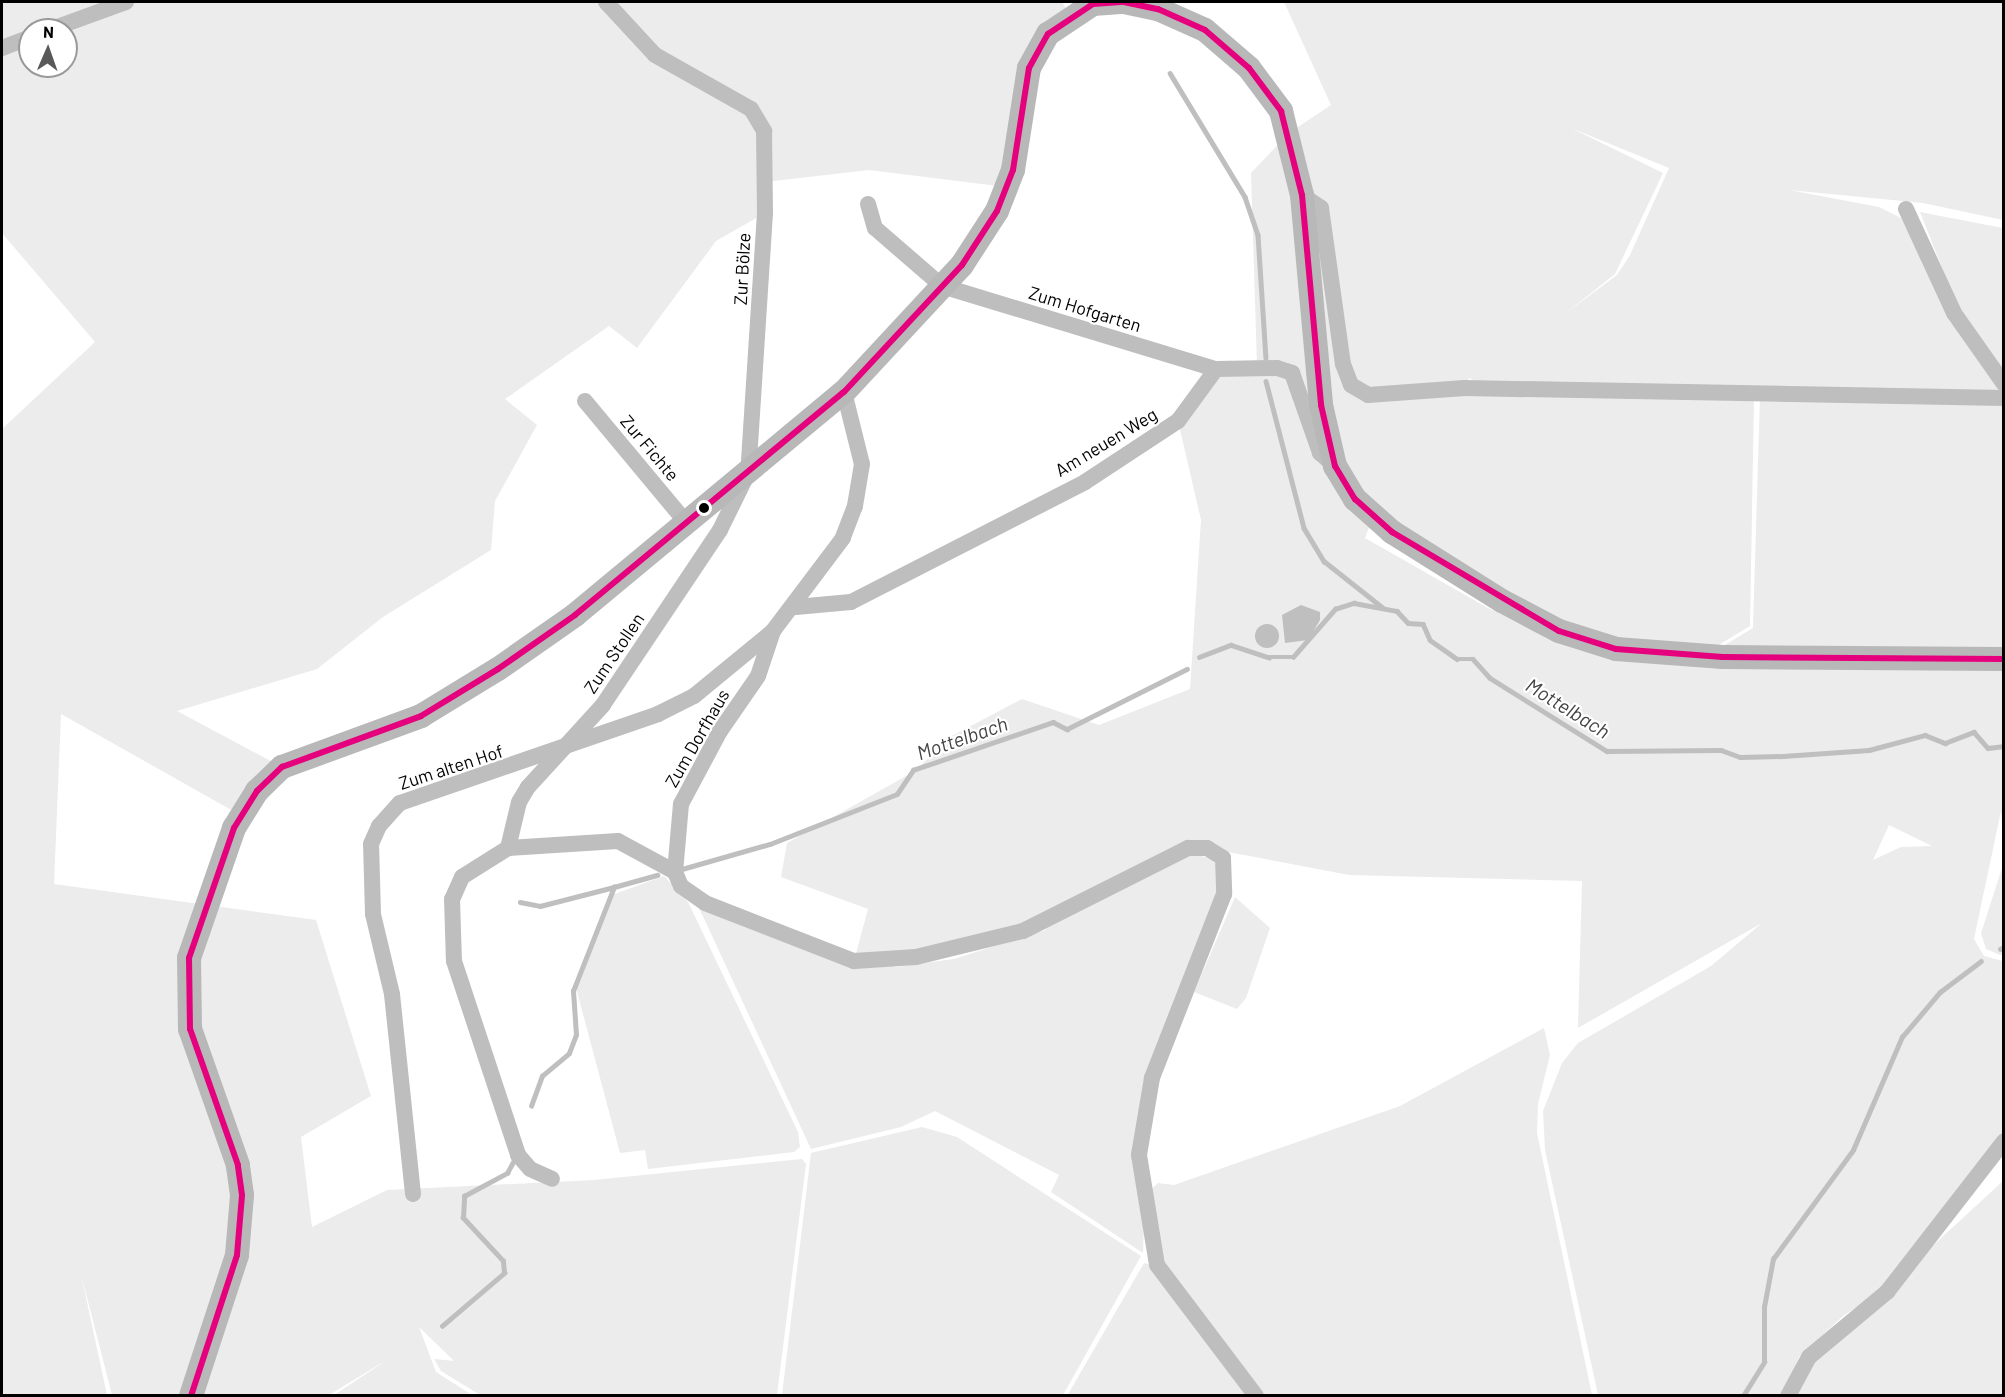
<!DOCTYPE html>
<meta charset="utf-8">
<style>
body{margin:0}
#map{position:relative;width:2005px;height:1397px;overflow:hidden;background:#fff;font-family:Barlow,sans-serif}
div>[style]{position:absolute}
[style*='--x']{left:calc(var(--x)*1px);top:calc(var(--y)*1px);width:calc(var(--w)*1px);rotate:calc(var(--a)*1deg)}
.green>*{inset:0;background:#ececec}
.water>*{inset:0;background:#bfbfbf}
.round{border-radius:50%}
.stream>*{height:4.5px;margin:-2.25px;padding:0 2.25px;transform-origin:2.25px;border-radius:2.25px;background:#bfbfbf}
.minor>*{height:16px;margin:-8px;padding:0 8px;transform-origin:8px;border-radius:8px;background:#bebebe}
.secondary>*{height:24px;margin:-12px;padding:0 12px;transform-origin:12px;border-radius:12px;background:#b8b8b8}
.bus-1>*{height:6px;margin:-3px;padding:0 3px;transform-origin:3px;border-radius:3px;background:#e5007d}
.dots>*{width:16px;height:16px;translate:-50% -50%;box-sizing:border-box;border:3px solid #fff;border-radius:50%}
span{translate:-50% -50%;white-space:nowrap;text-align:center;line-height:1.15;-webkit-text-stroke:4.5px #fff;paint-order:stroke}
.street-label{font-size:18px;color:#000}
.water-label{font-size:20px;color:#444;font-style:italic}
.frame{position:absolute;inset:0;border:3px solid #000;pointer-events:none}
.north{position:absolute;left:18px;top:18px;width:60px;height:60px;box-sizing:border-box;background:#fff;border:2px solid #999;border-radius:50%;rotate:2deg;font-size:16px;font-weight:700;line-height:24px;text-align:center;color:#000}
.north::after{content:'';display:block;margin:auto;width:21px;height:27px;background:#595959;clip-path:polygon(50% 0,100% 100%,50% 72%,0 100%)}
</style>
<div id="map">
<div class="green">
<div style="clip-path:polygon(evenodd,2px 2px,1062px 2px,1072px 17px,1048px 34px,1006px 187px,869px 170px,765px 182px,765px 213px,716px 241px,637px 348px,609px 326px,505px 399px,537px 425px,495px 501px,491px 550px,383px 617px,317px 669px,177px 711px,282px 767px,242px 816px,61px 714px,54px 884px,316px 920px,371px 1096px,301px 1137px,312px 1227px,387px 1190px,594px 1180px,802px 1159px,806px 1164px,777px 1395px,480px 1395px,441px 1371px,434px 1359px,454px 1361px,419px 1327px,436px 1372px,472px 1395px,334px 1395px,390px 1358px,329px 1395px,112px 1395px,81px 1274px,107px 1395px,2px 1395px,2px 429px,95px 342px,2px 233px,2px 2px,30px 30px,66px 30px,66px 66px,30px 66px,30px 30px)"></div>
<div style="clip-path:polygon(evenodd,1284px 2px,2003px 2px,2003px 220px,1923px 203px,1789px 190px,1879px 207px,1901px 218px,1999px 391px,1754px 397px,1750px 626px,1712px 649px,1639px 643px,1559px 624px,1376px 509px,1365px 538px,1488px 608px,1571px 646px,2003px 665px,2003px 843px,2001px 811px,1974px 939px,1984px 956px,2003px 961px,2003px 1135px,1884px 1289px,1843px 1316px,1799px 1357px,1784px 1395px,1598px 1395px,1545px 1150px,1543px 1111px,1562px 1063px,1578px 1043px,1711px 966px,1762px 923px,1578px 1028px,1582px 881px,1349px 875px,1207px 848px,1023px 931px,854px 961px,868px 909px,781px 877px,787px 843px,915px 771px,950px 737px,1022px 699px,1099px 725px,1190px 689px,1201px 520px,1178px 421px,1216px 369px,1257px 366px,1251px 173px,1289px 133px,1331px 105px,1284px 2px,1571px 128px,1669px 168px,1630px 255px,1617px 275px,1566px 313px,1615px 274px,1663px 173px,1571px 128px,1284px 2px,1469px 378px,1496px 393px,1465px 388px,1469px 378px,1284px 2px,1889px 825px,1932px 846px,1901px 847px,1873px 860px,1889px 825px)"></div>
<div style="clip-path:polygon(1920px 212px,2003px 228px,2003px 378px,1959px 311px)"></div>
<div style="clip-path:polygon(1760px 397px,2003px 403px,2003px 650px,1718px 649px,1753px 628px)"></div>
<div style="clip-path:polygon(1192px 854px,1214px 859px,1221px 882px,1149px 1078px,1143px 1253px,1051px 1192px,1059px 1175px,935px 1111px,901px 1127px,811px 1149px,700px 910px,896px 967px,954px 959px,1045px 930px,1056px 918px)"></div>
<div style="clip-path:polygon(2003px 865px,2004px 954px,2000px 955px,1986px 949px,1981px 933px)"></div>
<div style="clip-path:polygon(664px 876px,688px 902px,798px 1132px,800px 1147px,794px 1152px,648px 1169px,645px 1150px,620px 1153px,575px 984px,612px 895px)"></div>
<div style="clip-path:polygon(1235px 897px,1270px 928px,1246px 998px,1237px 1009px,1194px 992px)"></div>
<div style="clip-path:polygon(1544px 1028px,1550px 1055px,1538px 1104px,1537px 1133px,1592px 1395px,1264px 1395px,1161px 1258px,1149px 1191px,1158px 1183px,1174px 1185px,1400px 1106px)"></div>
<div style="clip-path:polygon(922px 1127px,957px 1137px,1141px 1256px,1063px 1395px,782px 1395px,811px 1153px)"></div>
<div style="clip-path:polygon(2003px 1181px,2003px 1395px,1795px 1396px,1814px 1355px)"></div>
<div style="clip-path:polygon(1144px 1263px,1152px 1265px,1252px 1396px,1067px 1396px)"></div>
</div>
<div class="water">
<div style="clip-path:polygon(1301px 605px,1320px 612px,1320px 620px,1308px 640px,1285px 643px,1282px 615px)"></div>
<div class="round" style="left:1255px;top:624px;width:24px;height:24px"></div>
</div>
<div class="stream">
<div style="--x:1170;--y:73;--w:145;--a:58.8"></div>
<div style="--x:1245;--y:197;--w:40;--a:71.1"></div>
<div style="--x:1258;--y:235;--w:123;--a:86.3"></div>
<div style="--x:1266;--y:381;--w:152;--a:75.5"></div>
<div style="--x:1304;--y:528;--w:39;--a:59"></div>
<div style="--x:1324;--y:561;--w:74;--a:38.4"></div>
<div style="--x:1199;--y:657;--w:34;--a:-21"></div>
<div style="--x:1231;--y:645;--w:40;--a:18"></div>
<div style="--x:1269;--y:657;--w:24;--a:0"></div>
<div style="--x:1293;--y:657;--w:64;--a:-48.8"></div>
<div style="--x:1335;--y:609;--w:20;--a:-18"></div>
<div style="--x:1354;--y:603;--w:44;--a:10.5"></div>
<div style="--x:1397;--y:611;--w:16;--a:47"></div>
<div style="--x:1408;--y:623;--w:15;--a:4"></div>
<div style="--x:1423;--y:624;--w:17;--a:66"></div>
<div style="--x:1430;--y:640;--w:33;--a:35"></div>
<div style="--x:1457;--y:659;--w:16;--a:0"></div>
<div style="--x:1473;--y:659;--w:25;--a:48"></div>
<div style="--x:1490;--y:678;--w:138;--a:32"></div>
<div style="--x:1607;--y:751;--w:114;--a:-0.5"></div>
<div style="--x:1721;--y:750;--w:20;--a:20"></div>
<div style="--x:1740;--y:757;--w:43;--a:-1.3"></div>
<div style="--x:1783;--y:756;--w:86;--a:-4"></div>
<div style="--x:1869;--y:750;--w:58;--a:-15"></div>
<div style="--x:1925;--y:735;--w:22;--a:22"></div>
<div style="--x:1945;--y:743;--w:31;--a:-21"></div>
<div style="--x:1974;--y:732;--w:21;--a:49"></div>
<div style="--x:1988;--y:748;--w:16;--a:-7"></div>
<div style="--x:682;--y:869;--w:91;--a:-15.9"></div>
<div style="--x:770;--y:844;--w:136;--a:-21.5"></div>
<div style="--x:897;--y:794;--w:29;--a:-56"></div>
<div style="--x:913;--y:770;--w:148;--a:-18.9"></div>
<div style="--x:1053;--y:722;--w:16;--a:27"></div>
<div style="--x:1067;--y:729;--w:134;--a:-26.6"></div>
<div style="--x:520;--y:902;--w:20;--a:11"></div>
<div style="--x:540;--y:906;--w:76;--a:-14.4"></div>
<div style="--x:2000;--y:949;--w:4;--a:-27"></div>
<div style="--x:531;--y:1106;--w:32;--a:-70"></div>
<div style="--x:542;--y:1076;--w:35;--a:-40"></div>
<div style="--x:569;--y:1053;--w:19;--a:-69"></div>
<div style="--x:576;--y:1035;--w:44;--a:-93.9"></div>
<div style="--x:573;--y:991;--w:112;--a:-68.5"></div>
<div style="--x:614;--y:887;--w:45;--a:-15.6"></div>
<div style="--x:442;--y:1326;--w:82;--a:-40.5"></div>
<div style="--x:504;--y:1273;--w:12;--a:-95"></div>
<div style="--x:503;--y:1261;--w:59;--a:-132.9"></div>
<div style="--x:463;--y:1218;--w:22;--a:-87"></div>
<div style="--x:464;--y:1196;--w:49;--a:-28.1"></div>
<div style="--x:507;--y:1173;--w:13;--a:-61"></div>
<div style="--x:1743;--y:1396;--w:40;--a:-58"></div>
<div style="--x:1764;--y:1362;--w:55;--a:-90"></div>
<div style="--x:1764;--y:1307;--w:49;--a:-79.4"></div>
<div style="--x:1773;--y:1259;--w:135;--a:-53.7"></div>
<div style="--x:1853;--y:1150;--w:123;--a:-66.6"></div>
<div style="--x:1902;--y:1037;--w:59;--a:-49.8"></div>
<div style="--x:1940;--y:992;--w:51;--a:-37.1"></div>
</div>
<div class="minor">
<div style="--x:606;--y:2;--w:72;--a:47.2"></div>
<div style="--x:655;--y:55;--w:110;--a:29.4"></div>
<div style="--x:751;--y:109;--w:26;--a:59"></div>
<div style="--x:764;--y:131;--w:82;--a:89.3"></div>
<div style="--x:765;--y:213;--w:261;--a:93.7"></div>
<div style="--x:748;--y:473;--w:64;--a:116.2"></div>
<div style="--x:720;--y:530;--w:211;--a:123.8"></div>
<div style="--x:603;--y:705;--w:111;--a:132.4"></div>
<div style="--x:528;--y:787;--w:17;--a:121"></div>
<div style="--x:519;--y:802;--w:47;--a:103.4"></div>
<div style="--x:508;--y:848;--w:110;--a:-3.6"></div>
<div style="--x:618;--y:841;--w:65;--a:28.5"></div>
<div style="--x:49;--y:30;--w:82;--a:-20"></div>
<div style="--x:2;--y:48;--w:30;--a:-21"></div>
<div style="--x:1302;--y:195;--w:23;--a:34"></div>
<div style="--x:1321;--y:208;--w:158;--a:82"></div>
<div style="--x:1343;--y:364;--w:22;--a:69"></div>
<div style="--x:1351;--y:385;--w:20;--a:30"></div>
<div style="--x:1368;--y:395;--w:97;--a:-4.1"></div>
<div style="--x:1465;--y:388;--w:539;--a:1.06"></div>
<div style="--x:868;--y:204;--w:25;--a:74"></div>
<div style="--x:875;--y:228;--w:89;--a:40.9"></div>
<div style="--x:942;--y:286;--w:286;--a:16.9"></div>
<div style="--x:1906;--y:209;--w:115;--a:65.2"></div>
<div style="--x:1954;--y:313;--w:87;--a:54.8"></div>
<div style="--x:844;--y:392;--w:74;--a:76"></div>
<div style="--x:862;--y:464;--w:43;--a:99.5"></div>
<div style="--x:855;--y:506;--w:34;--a:111"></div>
<div style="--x:843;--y:538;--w:116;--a:127"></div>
<div style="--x:773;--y:631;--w:47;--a:108.4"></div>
<div style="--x:758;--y:676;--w:67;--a:124.6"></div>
<div style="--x:720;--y:731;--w:83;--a:118.1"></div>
<div style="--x:681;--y:804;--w:68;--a:95"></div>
<div style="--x:675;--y:872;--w:15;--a:67"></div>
<div style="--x:681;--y:886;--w:29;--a:35"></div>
<div style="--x:705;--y:903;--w:160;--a:21.3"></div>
<div style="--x:854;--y:961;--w:62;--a:-3.7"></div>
<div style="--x:916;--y:957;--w:110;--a:-13.7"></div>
<div style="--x:1023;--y:931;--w:185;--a:-26.7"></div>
<div style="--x:1188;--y:848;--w:19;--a:0"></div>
<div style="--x:1207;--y:848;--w:19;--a:32"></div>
<div style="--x:1223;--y:858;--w:36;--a:88"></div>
<div style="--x:1224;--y:894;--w:198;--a:111.4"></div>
<div style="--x:1152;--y:1078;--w:78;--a:99.6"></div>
<div style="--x:1139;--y:1155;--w:111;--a:80.7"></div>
<div style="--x:1157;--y:1265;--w:164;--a:52.9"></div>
<div style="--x:585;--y:401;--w:155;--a:50.2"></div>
<div style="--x:796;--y:607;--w:55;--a:-5.2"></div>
<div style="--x:851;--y:602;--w:263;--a:-27.1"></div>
<div style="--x:1085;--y:482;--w:111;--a:-33.3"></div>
<div style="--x:1178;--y:421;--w:64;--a:-53.8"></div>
<div style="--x:1216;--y:369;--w:61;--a:-0.9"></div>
<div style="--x:1277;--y:368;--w:16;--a:18"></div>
<div style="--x:1292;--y:373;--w:85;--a:70.7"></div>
<div style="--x:1320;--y:453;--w:20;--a:41"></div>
<div style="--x:508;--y:848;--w:54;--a:147.8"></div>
<div style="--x:462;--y:877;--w:24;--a:114"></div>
<div style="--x:452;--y:899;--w:62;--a:88.2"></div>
<div style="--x:454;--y:961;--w:204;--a:71.7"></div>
<div style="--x:518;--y:1155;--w:18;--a:49"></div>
<div style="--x:530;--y:1169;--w:24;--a:24"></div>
<div style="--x:413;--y:1194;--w:201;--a:-96"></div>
<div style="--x:392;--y:994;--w:82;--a:-103.4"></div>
<div style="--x:373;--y:914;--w:70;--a:-91.6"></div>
<div style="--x:371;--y:844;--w:20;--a:-66"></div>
<div style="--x:379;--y:826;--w:31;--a:-48"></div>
<div style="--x:400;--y:803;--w:273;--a:-19"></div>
<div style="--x:658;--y:714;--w:40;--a:-26.6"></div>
<div style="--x:694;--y:696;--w:102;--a:-39.4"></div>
<div style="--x:1788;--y:1396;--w:44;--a:-61.7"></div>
<div style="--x:1809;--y:1357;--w:102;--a:-39.8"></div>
<div style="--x:1887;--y:1292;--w:191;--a:-52.2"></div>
</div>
<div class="secondary">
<div style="--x:191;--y:1396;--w:148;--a:-71.9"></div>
<div style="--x:237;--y:1255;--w:60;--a:-85.2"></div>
<div style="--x:242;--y:1195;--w:30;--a:-98"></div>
<div style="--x:238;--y:1165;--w:144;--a:-109.4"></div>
<div style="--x:190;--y:1029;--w:71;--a:-90.8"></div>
<div style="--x:189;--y:958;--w:138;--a:-70.9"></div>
<div style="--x:234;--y:828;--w:44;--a:-58.1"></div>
<div style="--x:257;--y:791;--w:35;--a:-44"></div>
<div style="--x:282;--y:767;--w:148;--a:-20.1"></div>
<div style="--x:421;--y:716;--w:90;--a:-31.4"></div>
<div style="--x:498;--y:669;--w:94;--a:-35"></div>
<div style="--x:575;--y:615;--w:349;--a:-39.7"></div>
<div style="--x:844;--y:392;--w:173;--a:-47.1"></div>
<div style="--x:962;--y:265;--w:64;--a:-57.1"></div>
<div style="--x:997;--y:211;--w:44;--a:-68.7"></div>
<div style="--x:1013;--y:170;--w:103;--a:-81.1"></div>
<div style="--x:1029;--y:68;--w:39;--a:-61"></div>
<div style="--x:1048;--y:34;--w:54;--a:-33.7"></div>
<div style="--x:1093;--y:4;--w:31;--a:-4"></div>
<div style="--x:1124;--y:2;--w:35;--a:12"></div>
<div style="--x:1158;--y:9;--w:51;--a:24.1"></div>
<div style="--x:1205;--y:30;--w:58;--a:40.8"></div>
<div style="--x:1249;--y:68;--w:54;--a:53.3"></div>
<div style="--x:1281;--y:111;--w:87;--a:76"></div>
<div style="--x:1302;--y:195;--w:211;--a:84.8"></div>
<div style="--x:1321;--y:405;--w:63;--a:77.1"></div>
<div style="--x:1335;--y:466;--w:39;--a:59"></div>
<div style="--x:1355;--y:499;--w:50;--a:41.7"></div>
<div style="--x:1392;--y:532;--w:130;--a:32.1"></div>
<div style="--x:1502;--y:601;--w:64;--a:27.8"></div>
<div style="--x:1559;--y:631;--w:60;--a:17.5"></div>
<div style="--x:1616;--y:649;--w:107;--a:4.3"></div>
<div style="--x:1723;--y:657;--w:281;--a:0.4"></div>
</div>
<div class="bus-1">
<div style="--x:191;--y:1396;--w:148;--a:-71.9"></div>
<div style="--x:237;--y:1255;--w:60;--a:-85.2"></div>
<div style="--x:242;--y:1195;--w:30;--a:-98"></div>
<div style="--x:238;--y:1165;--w:144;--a:-109.4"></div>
<div style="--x:190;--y:1029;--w:71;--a:-90.8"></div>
<div style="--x:189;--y:958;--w:138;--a:-70.9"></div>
<div style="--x:234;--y:828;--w:44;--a:-58.1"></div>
<div style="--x:257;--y:791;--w:35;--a:-44"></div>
<div style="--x:282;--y:767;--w:148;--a:-20.1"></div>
<div style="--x:421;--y:716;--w:90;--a:-31.4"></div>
<div style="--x:498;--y:669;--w:94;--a:-35"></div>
<div style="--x:575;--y:615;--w:349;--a:-39.7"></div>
<div style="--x:844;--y:392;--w:173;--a:-47.1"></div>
<div style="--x:962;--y:265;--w:64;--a:-57.1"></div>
<div style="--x:997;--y:211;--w:44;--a:-68.7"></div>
<div style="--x:1013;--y:170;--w:103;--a:-81.1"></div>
<div style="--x:1029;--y:68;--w:39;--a:-61"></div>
<div style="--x:1048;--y:34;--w:54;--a:-33.7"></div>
<div style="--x:1093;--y:4;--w:31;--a:-4"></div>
<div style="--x:1124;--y:2;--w:35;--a:12"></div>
<div style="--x:1158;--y:9;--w:51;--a:24.1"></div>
<div style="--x:1205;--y:30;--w:58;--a:40.8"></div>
<div style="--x:1249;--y:68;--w:54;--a:53.3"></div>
<div style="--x:1281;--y:111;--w:87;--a:76"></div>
<div style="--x:1302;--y:195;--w:211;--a:84.8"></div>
<div style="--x:1321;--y:405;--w:63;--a:77.1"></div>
<div style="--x:1335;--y:466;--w:39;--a:59"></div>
<div style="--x:1355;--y:499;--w:50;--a:41.7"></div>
<div style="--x:1392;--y:532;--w:194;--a:30.7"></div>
<div style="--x:1559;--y:631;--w:60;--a:17.5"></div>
<div style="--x:1616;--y:649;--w:107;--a:4.3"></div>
<div style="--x:1723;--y:657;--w:281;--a:0.4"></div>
</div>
<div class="dots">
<div style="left:704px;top:508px;background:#000"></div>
</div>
<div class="street-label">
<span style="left:742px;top:269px;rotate:-87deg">Zur Bölze</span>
<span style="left:1085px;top:309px;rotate:17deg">Zum Hofgarten</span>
<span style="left:1106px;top:442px;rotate:-31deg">Am neuen Weg</span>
<span style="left:650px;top:448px;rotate:50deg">Zur Fichte</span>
<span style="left:614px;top:653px;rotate:-56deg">Zum Stollen</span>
<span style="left:697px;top:738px;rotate:-60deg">Zum Dorfhaus</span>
<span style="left:451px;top:767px;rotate:-18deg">Zum alten Hof</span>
</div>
<div class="water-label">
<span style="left:1568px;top:708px;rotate:32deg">Mottelbach</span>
<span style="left:962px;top:738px;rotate:-19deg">Mottelbach</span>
</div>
<div class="frame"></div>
<div class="north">N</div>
</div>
